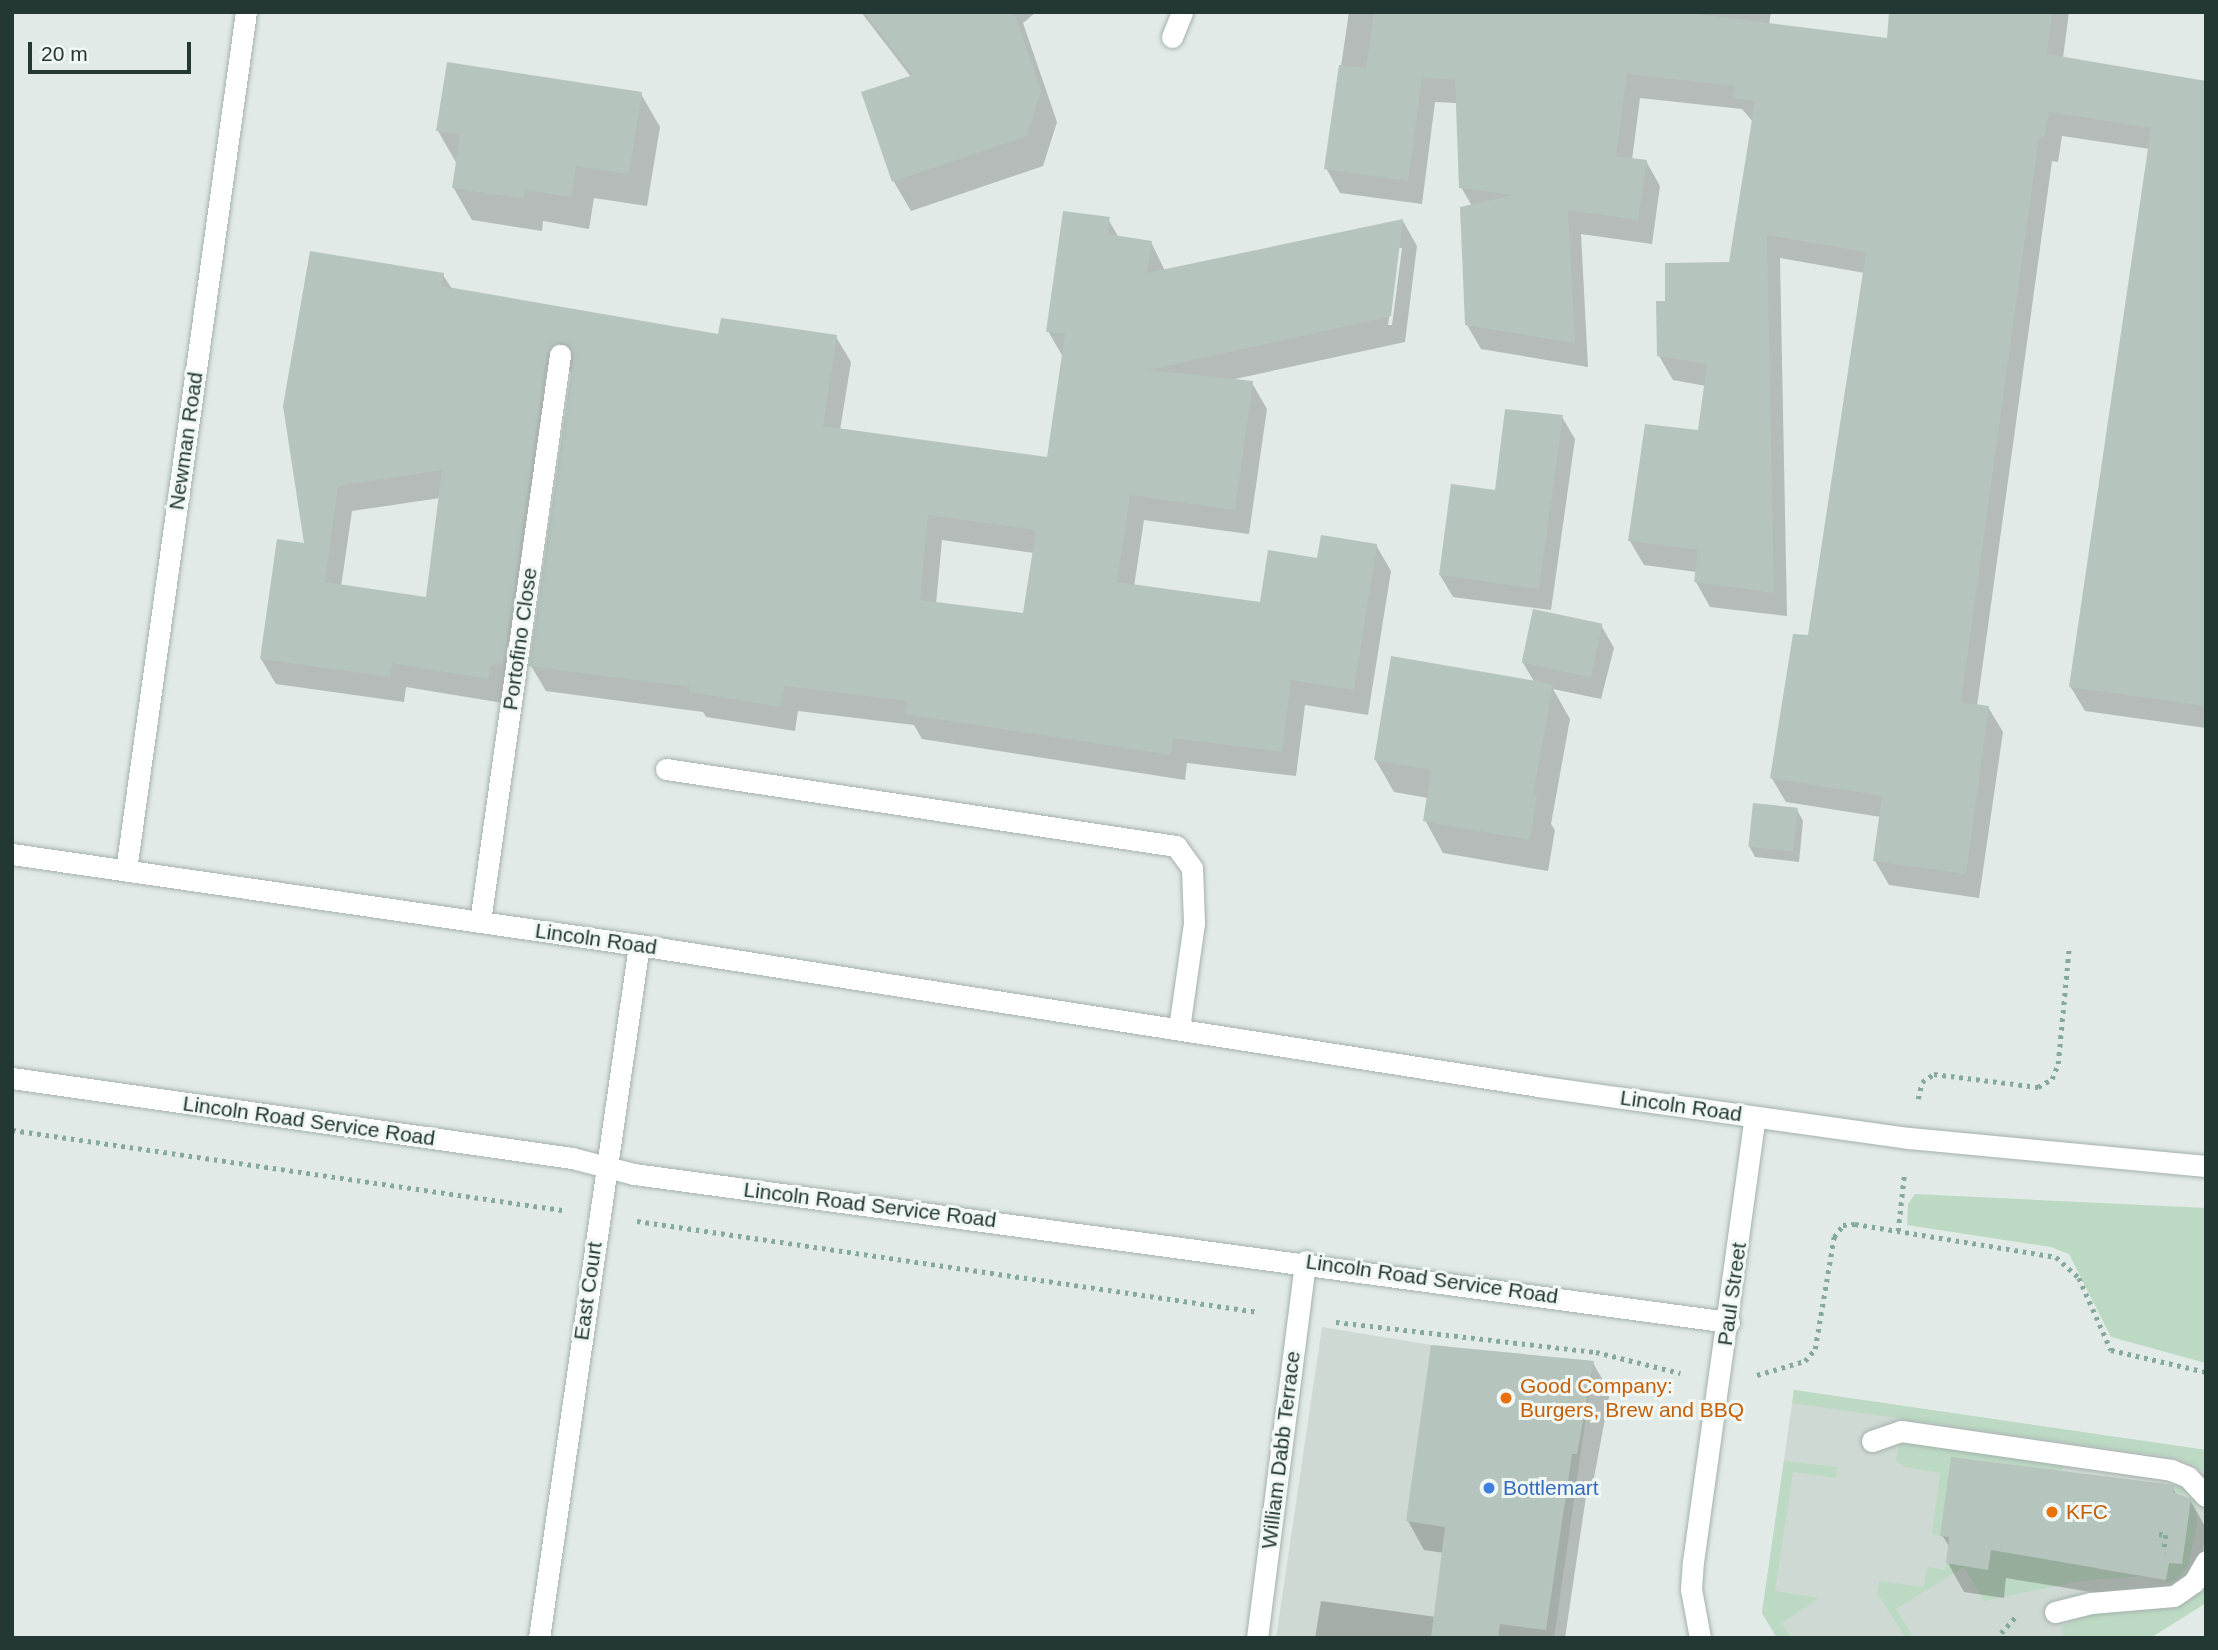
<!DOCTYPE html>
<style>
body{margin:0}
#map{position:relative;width:2218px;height:1650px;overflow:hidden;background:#e1eae6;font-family:Arial,sans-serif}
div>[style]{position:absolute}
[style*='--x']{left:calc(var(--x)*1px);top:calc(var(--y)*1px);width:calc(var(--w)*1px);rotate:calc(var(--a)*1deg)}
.built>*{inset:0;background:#cfd9d4}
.green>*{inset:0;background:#bcd9c3}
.shadow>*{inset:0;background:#0003}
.building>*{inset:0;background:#b6c4be;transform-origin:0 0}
.path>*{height:4.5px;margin-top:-2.25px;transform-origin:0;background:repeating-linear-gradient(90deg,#85aa9d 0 3.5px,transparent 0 8.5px)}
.roads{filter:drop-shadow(0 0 2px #a4b1ac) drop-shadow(0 0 2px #a4b1ac)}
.service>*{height:21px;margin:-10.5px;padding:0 10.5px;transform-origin:10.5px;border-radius:10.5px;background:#fff}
.minor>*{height:21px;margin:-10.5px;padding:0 10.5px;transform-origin:10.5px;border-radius:10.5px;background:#fff}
.secondary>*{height:21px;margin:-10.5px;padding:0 10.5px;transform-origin:10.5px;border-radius:10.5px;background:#fff}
.dots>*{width:19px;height:19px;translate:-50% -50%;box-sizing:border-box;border:4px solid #f1f7f4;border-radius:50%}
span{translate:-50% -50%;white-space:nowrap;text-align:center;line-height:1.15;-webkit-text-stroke:6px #f1f7f4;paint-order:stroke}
.street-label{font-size:21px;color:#233832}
.food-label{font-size:21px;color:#c56008}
.left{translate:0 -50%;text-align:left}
.shop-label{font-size:21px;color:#366cbe}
.frame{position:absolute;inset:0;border:14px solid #233832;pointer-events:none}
.scale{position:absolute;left:28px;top:42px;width:163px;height:32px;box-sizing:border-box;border:4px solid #233832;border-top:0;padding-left:9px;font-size:21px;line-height:24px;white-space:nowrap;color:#233832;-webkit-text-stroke:5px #f1f7f4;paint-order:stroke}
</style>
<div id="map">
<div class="built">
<div style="clip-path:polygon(1322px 1327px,1431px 1345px,1594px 1361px,1554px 1638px,1276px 1638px)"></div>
<div style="clip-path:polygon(1794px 1390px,2206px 1450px,2206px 1603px,2150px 1638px,1777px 1638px,1762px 1613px)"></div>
</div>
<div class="green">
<div style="clip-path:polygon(1915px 1194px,2206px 1208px,2206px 1363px,2111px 1337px,2069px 1254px,2051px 1247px,1907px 1225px,1908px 1204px)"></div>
<div style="clip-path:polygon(1794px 1390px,2206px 1450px,2206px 1472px,2178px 1458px,1792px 1403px)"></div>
<div style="clip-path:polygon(1899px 1442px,2063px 1465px,2062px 1472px,1969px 1459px,1940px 1536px,1932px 1534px,1940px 1473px,1905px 1467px,1896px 1461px)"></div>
<div style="clip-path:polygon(1784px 1461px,1837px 1467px,1836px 1478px,1793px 1472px,1775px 1591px,1819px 1598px,1782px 1623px,1791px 1638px,1777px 1638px,1762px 1613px)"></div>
<div style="clip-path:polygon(2174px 1481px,2195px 1495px,2197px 1524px,2188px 1566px,2176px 1580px,2165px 1584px,2169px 1563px,2182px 1564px,2191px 1495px,2173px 1492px)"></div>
<div style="clip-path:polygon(1992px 1544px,2099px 1565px,2098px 1570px,2144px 1576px,2080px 1581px,1984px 1601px,1964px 1567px,1896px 1609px,1914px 1638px,1906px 1638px,1877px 1593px,1879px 1581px,1924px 1587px,1927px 1567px,1945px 1570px,1946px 1563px,1988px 1570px)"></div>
<div style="clip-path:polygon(2206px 1589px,2206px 1603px,2150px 1638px,2062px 1638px,2062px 1626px,2078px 1619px,2100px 1613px,2175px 1608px)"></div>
</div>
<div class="shadow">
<div style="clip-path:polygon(861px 12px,1036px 12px,1023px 23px,1057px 122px,1043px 166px,911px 211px,894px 182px,863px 93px,911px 77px)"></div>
<div style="clip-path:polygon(1349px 12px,1771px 12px,1769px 25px,1952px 60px,1958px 12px,2069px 12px,2063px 58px,2206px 82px,2206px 728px,2085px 711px,2070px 686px,2150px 149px,2062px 136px,2058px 162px,2052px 161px,1977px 706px,1988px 707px,2003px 732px,1979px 898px,1889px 885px,1875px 861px,1881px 817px,1786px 802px,1771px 777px,1809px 637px,1865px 273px,1780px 258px,1787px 616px,1710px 607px,1696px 582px,1697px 572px,1644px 565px,1630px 541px,1700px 432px,1706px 386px,1673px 380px,1659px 356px,1667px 303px,1730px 263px,1753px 122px,1742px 109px,1640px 98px,1632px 160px,1646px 161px,1660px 186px,1652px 244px,1581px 234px,1588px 367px,1481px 349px,1467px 325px,1472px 206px,1461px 187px,1457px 103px,1435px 102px,1422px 204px,1340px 193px,1326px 168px)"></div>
<div style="clip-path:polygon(641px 94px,660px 127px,647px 206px,594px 198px,589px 229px,543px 221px,542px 231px,472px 220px,453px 187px,457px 164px,438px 131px)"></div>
<div style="clip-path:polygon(evenodd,1108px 219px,1119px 238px,1151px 242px,1165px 271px,1403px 221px,1417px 246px,1405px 342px,1230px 380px,1252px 383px,1267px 409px,1249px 534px,1144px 520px,1134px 587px,1261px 604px,1319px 560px,1376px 545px,1391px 571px,1368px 715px,1305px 705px,1296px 776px,1187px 763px,1185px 780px,922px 739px,914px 725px,798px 711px,795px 731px,706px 717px,703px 712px,546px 691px,531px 666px,573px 369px,561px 379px,503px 703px,406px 687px,404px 702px,276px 684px,261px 659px,306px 545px,443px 275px,452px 289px,720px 336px,836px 337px,851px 362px,840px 430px,1049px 458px,1063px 357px,1048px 331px,1108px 219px,1398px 248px,1402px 248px,1392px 325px,1388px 325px,1398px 248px,1108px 219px,440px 498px,428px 598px,341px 587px,352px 511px,440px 498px,1108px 219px,942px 540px,1034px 553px,1025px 615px,936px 604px,942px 540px)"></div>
<div style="clip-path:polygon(1562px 417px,1575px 439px,1551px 610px,1453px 597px,1440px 575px,1496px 492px)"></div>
<div style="clip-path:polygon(1601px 625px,1614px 648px,1601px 699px,1553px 689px,1570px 719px,1551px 824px,1555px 830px,1548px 871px,1443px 853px,1425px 820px,1428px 798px,1394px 792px,1375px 759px,1535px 683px,1523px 663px)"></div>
<div style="clip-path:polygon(1797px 810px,1803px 821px,1799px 862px,1755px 857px,1749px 846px)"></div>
<div style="clip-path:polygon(1593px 1363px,1610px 1392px,1593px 1483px,1588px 1483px,1565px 1638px,1315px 1638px,1321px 1601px,1436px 1617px,1444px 1553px,1424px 1550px,1408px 1521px)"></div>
<div style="clip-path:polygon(2172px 1487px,2177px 1495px,2190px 1500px,2206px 1528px,2198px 1592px,2184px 1590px,2181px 1607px,2006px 1578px,2004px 1598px,1964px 1592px,1948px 1563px,1950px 1548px,1942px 1535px)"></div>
</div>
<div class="building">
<div style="clip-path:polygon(864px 12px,1014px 12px,1041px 91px,1027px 136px,892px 182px,861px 92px,913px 75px)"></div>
<div style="clip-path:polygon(1374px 12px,1682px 12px,1887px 38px,1889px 12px,2052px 12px,2047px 54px,2206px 81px,2206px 706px,2069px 687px,2151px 128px,2049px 112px,2044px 138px,2039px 137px,1961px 702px,1989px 706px,1966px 874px,1873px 861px,1882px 796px,1770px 778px,1793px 634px,1808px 635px,1866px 252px,1767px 235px,1774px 593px,1694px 582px,1698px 550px,1628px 541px,1645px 424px,1698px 430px,1707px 364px,1657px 356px,1656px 301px,1665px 301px,1665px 263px,1729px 262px,1755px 101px,1733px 98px,1735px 86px,1627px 74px,1616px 156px,1647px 160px,1638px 220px,1568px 210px,1575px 343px,1465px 325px,1460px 207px,1514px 195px,1459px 188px,1455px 79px,1422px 78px,1408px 181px,1324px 169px,1339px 65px,1366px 68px)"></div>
<div style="clip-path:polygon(447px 62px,642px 92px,629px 174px,576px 166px,571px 197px,525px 190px,524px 199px,452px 188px,460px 135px,436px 131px)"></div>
<div style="clip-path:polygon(evenodd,1063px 211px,1110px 217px,1107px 234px,1152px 241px,1147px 273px,1403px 219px,1391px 316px,1148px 370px,1253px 381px,1235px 510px,1130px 495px,1117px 582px,1260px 602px,1268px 550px,1317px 558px,1321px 535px,1377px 544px,1354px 690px,1291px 680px,1282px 752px,1173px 738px,1171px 755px,905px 714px,907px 701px,784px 686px,781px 707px,689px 692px,690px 687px,529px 666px,573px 357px,569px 345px,561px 342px,547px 353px,503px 663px,490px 666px,489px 679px,392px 663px,390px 677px,260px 659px,277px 539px,304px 543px,283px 406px,310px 251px,444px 273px,442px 286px,718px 334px,721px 318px,837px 335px,823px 426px,1047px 457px,1065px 334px,1046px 332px,1063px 211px,442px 470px,426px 597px,325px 582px,338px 486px,442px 470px,1063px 211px,928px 515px,1036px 530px,1023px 613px,920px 600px,928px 515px)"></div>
<div style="clip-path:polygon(1505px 409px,1563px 415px,1539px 589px,1439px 575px,1451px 484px,1495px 490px)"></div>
<div style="left:1533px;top:609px;width:71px;height:55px;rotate:12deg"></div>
<div style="clip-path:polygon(1391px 656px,1553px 684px,1533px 795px,1537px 796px,1530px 840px,1423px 821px,1431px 770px,1374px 760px)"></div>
<div style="left:1753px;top:803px;width:45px;height:44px;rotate:6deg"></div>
<div style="clip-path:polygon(1431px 1345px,1594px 1361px,1577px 1454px,1572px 1454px,1546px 1630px,1500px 1624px,1498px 1638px,1431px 1638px,1445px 1527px,1406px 1521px)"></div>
<div style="clip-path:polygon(1951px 1457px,2174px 1485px,2173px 1492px,2191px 1499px,2182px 1564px,2169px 1563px,2166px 1580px,1991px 1550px,1988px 1570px,1946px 1563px,1949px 1537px,1940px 1536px)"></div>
</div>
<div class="path">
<div style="--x:1918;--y:1099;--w:17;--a:-77"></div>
<div style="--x:1922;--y:1082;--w:14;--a:-34"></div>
<div style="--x:1934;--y:1074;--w:105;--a:7.1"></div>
<div style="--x:2038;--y:1087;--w:16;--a:-30"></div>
<div style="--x:2052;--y:1079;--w:16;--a:-68"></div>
<div style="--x:2058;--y:1064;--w:117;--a:-84.6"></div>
<div style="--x:12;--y:1130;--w:556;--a:8.28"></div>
<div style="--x:637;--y:1221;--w:628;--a:8.34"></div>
<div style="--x:1898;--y:1231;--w:55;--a:-83.8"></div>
<div style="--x:1336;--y:1322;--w:262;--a:6.6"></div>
<div style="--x:1596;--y:1352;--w:87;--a:14"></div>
<div style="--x:1757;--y:1375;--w:50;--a:-16.3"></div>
<div style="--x:1805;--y:1361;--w:16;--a:-50"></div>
<div style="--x:1815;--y:1349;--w:114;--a:-80.4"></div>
<div style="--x:1834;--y:1237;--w:15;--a:-53"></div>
<div style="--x:1843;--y:1225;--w:12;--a:-5"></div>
<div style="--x:1855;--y:1224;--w:204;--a:9.3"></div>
<div style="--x:2056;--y:1257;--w:31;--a:42"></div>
<div style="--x:2079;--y:1278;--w:79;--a:66"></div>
<div style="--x:2111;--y:1350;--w:98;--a:13"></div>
<div style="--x:2159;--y:1534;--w:7;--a:8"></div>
<div style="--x:2166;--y:1535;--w:17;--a:97"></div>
<div style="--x:2001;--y:1633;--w:24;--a:-48"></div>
</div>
<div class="roads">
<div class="service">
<div style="--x:480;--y:922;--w:573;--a:-81.97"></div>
<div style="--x:12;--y:1078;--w:566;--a:8.13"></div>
<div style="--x:572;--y:1158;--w:64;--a:14.5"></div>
<div style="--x:634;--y:1174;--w:1105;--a:7.7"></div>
<div style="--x:1872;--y:1441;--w:31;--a:-19"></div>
<div style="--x:1901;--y:1431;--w:273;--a:8.2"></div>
<div style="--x:2171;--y:1470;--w:18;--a:22"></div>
<div style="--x:2188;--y:1477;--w:26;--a:47"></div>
<div style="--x:2055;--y:1612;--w:37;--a:-14"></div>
<div style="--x:2091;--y:1603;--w:83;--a:-4.8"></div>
<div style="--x:2174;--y:1596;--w:24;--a:-35"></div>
<div style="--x:2194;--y:1582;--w:24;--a:-60"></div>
<div style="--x:1257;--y:1638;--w:380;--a:-82.7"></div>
</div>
<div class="minor">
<div style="--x:1172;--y:37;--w:27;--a:-68"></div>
<div style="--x:666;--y:769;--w:516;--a:8.59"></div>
<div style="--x:1176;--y:846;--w:27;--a:54"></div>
<div style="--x:1192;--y:868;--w:55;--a:87.9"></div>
<div style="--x:1194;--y:923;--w:106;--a:98.1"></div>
<div style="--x:126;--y:870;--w:866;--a:-82.04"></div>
<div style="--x:539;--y:1638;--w:700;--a:-81.79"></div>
<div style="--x:1700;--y:1638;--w:50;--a:-100.4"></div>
<div style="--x:1691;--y:1589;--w:27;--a:-86"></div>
<div style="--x:1693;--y:1562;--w:449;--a:-82.1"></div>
</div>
<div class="secondary">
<div style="--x:12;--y:854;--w:634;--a:8.26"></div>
<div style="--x:639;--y:945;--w:910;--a:8.91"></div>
<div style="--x:1538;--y:1086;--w:375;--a:8"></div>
<div style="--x:1909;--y:1138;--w:298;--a:5.4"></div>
</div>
</div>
<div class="dots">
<div style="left:1506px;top:1398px;background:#e8710a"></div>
<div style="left:1489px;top:1488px;background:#3f7fe0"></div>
<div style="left:2052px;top:1512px;background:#e8710a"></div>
</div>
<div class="street-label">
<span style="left:186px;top:441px;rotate:-82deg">Newman Road</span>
<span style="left:520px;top:639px;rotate:-82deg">Portofino Close</span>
<span style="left:596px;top:939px;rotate:8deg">Lincoln Road</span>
<span style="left:1681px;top:1106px;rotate:8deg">Lincoln Road</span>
<span style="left:309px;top:1121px;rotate:8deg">Lincoln Road Service Road</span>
<span style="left:870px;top:1205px;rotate:7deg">Lincoln Road Service Road</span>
<span style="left:1432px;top:1279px;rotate:8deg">Lincoln Road Service Road</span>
<span style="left:588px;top:1291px;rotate:-82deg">East Court</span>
<span style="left:1732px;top:1294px;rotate:-82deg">Paul Street</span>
<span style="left:1281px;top:1450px;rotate:-83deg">William Dabb Terrace</span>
</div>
<div class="food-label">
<span class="left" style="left:1520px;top:1398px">Good Company:<br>Burgers, Brew and BBQ</span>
<span class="left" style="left:2066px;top:1512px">KFC</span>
</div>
<div class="shop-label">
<span class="left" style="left:1503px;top:1488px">Bottlemart</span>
</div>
<div class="frame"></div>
<div class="scale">20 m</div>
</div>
